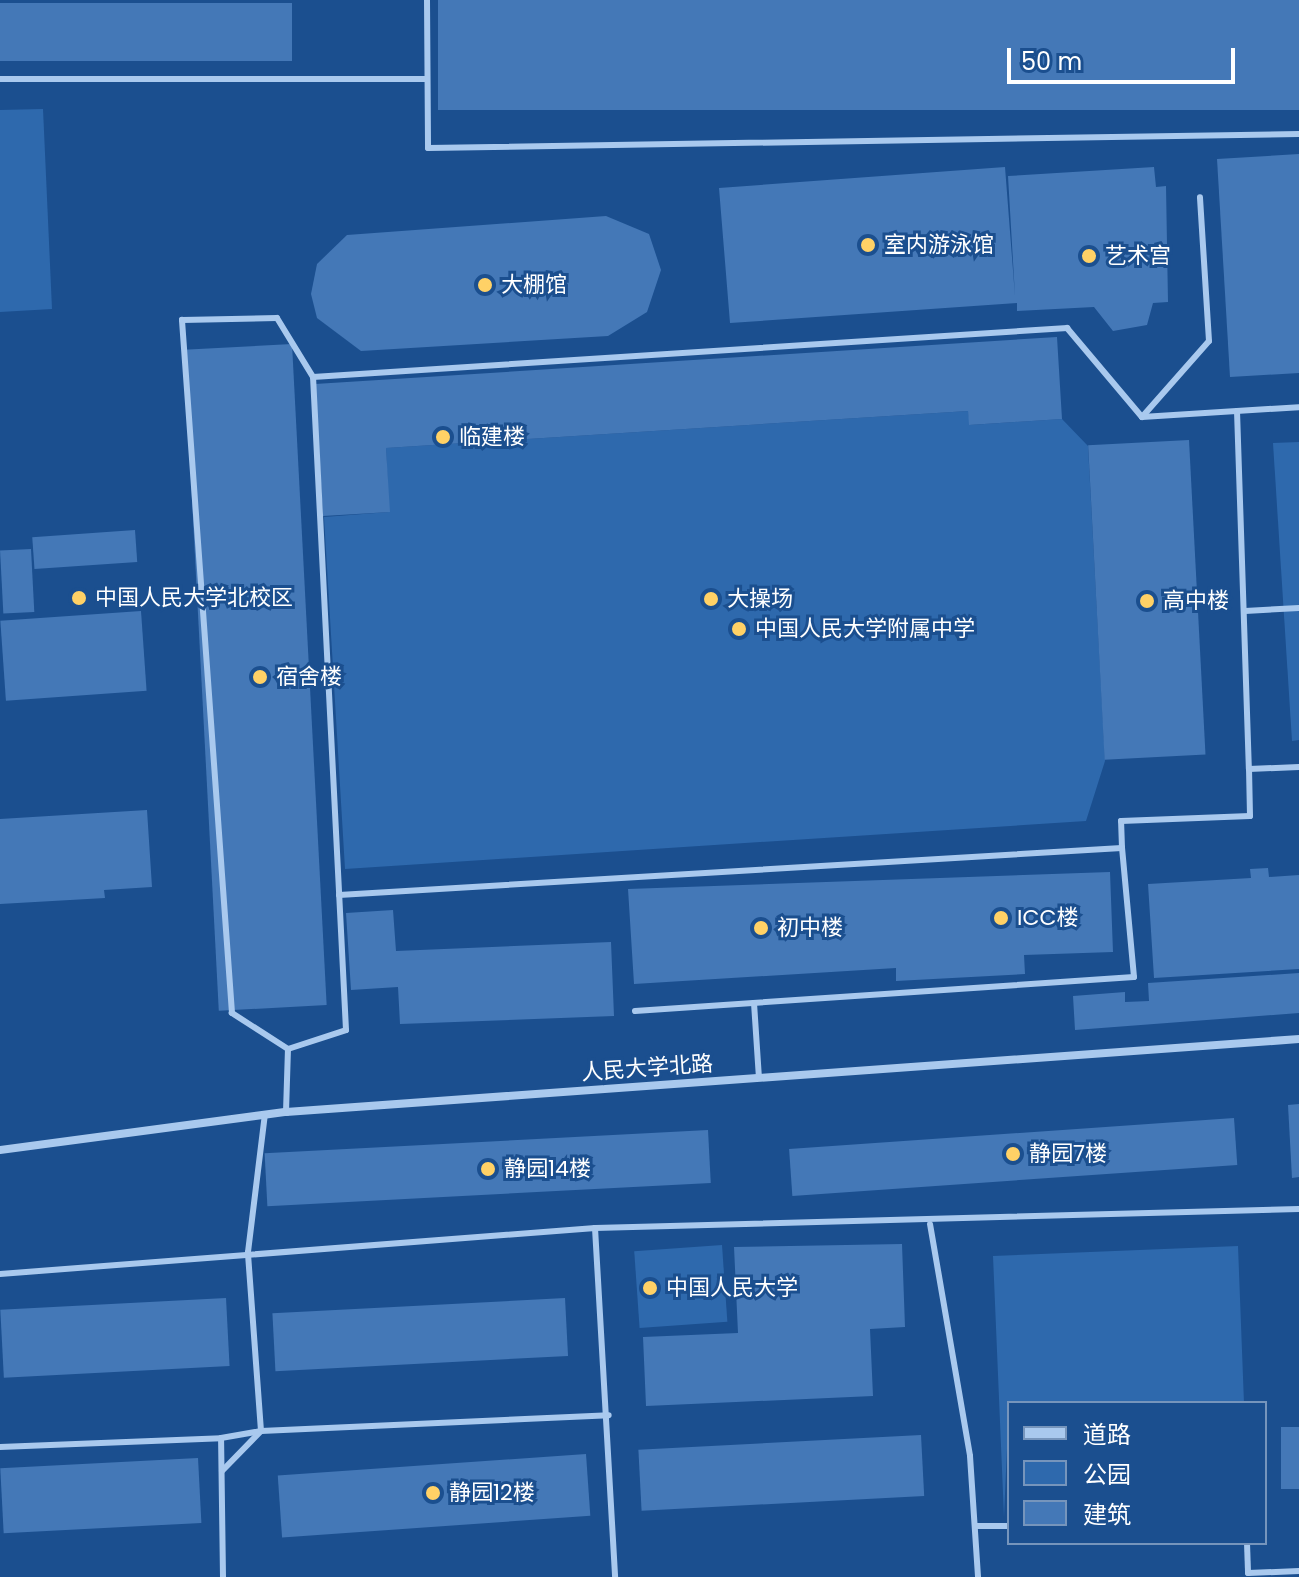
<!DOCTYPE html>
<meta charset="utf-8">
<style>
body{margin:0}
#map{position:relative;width:1299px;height:1577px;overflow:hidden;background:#1b4f8f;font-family:Poppins,"Noto Sans SC",sans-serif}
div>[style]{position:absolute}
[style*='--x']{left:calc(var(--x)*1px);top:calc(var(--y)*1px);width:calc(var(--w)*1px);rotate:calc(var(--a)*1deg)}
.green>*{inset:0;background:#2e69ad;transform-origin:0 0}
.building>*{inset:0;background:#4478b7;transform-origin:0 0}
.service>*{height:6px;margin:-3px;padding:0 3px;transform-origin:3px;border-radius:3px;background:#a9c9ee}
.minor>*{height:8px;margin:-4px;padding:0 4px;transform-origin:4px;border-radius:4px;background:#a9c9ee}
.dots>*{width:22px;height:22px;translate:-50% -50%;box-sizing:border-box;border:4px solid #1b4f8f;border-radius:50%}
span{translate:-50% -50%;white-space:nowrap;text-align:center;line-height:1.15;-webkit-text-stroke:6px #1b4f8f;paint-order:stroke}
.poi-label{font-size:22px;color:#fff}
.left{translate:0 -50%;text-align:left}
.street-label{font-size:22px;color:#fff}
.legend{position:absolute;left:1007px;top:1401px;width:260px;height:144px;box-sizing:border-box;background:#1b4f8f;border:2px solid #7695bc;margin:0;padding:10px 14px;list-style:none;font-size:24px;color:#fff}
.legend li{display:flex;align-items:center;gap:16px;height:40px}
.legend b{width:40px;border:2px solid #7695bc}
.scale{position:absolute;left:1007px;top:48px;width:228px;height:36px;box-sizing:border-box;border:4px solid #fff;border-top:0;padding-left:10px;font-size:24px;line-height:28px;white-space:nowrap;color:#fff;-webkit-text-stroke:6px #1b4f8f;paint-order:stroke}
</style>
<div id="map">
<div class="green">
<div style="clip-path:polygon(43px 109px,52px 309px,0 312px,0 110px)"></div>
<div style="clip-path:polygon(968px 411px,970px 425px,1062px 419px,1088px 446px,1105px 761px,1086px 821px,345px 869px,324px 517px,389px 512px,386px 448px)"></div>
<div style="clip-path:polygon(1299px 442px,1299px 740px,1292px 741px,1273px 443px)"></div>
<div style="left:722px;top:1245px;width:77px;height:88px;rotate:86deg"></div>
<div style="clip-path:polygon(1238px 1246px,1244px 1403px,1009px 1403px,1004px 1517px,993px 1256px)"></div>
</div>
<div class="building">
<div style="left:438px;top:0;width:861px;height:110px"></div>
<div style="left:0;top:3px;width:292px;height:58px"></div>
<div style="clip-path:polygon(1299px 154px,1299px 373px,1230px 377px,1217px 159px)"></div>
<div style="clip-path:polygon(1005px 167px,1015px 296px,1008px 176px,1154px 167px,1156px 187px,1166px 186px,1168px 302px,1153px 303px,1147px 325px,1113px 331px,1094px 307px,1017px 311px,1017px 303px,730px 323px,719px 188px)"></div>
<div style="clip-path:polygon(606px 216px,649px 234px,661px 270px,647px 312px,608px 336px,361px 351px,317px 318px,311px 294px,317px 264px,347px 235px)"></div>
<div style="clip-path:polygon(1057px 337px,1062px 419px,969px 425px,968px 411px,386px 448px,390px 512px,323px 516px,315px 384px)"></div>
<div style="left:292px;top:344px;width:662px;height:108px;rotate:87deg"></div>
<div style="left:1189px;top:440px;width:315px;height:101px;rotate:87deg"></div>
<div style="left:135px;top:530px;width:32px;height:103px;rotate:86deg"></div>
<div style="left:31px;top:549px;width:63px;height:31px;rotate:87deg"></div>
<div style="left:141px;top:611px;width:80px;height:141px;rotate:86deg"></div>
<div style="clip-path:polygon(147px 810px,152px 887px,104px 890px,105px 898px,0 904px,0 819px)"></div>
<div style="clip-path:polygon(1268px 868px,1269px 877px,1299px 875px,1299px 969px,1154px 978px,1148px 884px,1251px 878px,1250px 869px)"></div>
<div style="clip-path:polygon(1110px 872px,1113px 952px,1024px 955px,1025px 974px,896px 981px,896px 968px,634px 984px,628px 889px)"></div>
<div style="clip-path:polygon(393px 910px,396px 951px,611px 942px,614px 1016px,400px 1024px,398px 987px,351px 990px,346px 913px)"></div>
<div style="clip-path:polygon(1299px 973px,1299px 1013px,1075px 1030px,1073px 996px,1125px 992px,1125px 1002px,1149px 1001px,1148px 983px)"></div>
<div style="clip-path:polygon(1299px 1104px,1299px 1177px,1292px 1178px,1288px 1105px)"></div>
<div style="left:1234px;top:1118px;width:47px;height:446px;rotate:86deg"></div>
<div style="left:708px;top:1130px;width:53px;height:444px;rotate:87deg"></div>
<div style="clip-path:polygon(902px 1244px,905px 1327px,870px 1329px,873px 1396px,646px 1406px,643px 1337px,738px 1333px,734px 1247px)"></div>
<div style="left:226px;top:1298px;width:68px;height:226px;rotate:87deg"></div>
<div style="left:565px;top:1298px;width:58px;height:293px;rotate:87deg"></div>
<div style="left:1281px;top:1427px;width:18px;height:62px"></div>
<div style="left:921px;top:1435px;width:61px;height:283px;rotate:87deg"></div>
<div style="left:586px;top:1454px;width:62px;height:309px;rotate:86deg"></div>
<div style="left:198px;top:1458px;width:65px;height:198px;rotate:87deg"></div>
</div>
<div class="service">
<div style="--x:427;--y:0;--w:148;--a:89.6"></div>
<div style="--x:428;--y:148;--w:871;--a:-0.92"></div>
<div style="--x:0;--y:79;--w:427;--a:0"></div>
<div style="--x:1237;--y:411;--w:358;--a:88.1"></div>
<div style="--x:1249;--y:769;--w:50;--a:-2.3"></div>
<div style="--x:1142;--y:417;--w:101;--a:-48.6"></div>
<div style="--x:1209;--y:341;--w:144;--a:-93.6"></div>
<div style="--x:1245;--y:611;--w:54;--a:-3.2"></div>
<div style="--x:339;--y:895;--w:784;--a:-3.44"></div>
<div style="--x:1122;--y:848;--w:27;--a:-92"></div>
<div style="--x:1121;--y:821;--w:129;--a:-2.2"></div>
<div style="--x:1250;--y:816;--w:47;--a:-91.2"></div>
<div style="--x:754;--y:1003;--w:75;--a:86.2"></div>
<div style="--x:635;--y:1011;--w:500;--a:-3.9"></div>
<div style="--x:1134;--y:977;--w:130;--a:-95.3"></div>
<div style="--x:288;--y:1049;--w:67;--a:-147.3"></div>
<div style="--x:232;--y:1013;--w:695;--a:-94.13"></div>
<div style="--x:182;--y:320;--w:95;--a:-1.2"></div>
<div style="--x:277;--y:318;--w:69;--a:58.6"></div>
<div style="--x:286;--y:1112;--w:63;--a:-88.2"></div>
<div style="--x:288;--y:1049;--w:61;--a:-18.1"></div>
<div style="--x:346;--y:1030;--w:654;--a:-92.89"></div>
<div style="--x:313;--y:377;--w:756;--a:-3.72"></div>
<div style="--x:1067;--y:328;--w:116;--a:49.9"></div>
<div style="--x:1142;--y:417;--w:157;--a:-3.6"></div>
<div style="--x:930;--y:1224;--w:235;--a:80.2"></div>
<div style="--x:970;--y:1456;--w:121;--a:86.2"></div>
<div style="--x:595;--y:1228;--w:350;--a:86.7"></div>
<div style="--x:0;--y:1274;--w:597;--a:-4.42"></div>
<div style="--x:595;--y:1228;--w:704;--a:-1.55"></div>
<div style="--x:0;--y:1447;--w:221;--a:-2.3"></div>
<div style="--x:222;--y:1471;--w:56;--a:-45.7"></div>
<div style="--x:261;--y:1431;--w:348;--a:-2.6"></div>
<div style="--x:975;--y:1526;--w:34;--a:0"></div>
<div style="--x:1247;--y:1543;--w:30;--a:88"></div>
<div style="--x:1248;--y:1573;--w:51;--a:-2.2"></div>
<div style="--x:223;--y:1577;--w:139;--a:-90.8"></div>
<div style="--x:221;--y:1438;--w:41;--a:-9.9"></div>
<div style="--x:261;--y:1431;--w:179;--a:-94.2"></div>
<div style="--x:248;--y:1252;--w:139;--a:-83"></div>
</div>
<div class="minor">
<div style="--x:0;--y:1150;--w:289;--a:-7.6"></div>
<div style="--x:286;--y:1112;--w:1016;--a:-4.12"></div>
</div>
<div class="dots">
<div style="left:868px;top:245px;background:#ffd166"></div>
<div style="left:1089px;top:256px;background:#ffd166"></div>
<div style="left:485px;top:285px;background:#ffd166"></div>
<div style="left:443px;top:437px;background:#ffd166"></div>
<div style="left:79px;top:598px;background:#ffd166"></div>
<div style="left:711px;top:599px;background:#ffd166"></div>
<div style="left:1147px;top:601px;background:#ffd166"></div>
<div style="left:739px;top:629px;background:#ffd166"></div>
<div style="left:260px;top:677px;background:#ffd166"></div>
<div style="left:1001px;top:918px;background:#ffd166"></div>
<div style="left:761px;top:928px;background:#ffd166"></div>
<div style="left:1013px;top:1154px;background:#ffd166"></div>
<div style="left:488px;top:1169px;background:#ffd166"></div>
<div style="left:650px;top:1288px;background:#ffd166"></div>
<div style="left:433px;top:1493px;background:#ffd166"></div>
</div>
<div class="poi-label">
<span class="left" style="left:884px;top:245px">室内游泳馆</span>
<span class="left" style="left:1105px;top:256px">艺术宫</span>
<span class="left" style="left:501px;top:285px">大棚馆</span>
<span class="left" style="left:459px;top:437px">临建楼</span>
<span class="left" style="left:95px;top:598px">中国人民大学北校区</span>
<span class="left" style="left:727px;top:599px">大操场</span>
<span class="left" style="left:1163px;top:601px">高中楼</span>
<span class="left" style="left:755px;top:629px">中国人民大学附属中学</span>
<span class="left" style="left:276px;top:677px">宿舍楼</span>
<span class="left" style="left:1017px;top:918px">ICC楼</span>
<span class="left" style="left:777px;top:928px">初中楼</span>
<span class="left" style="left:1029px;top:1154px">静园7楼</span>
<span class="left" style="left:504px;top:1169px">静园14楼</span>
<span class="left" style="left:666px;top:1288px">中国人民大学</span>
<span class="left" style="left:449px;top:1493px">静园12楼</span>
</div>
<div class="street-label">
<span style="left:647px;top:1068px;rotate:-4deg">人民大学北路</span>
</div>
<ul class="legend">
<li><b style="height:10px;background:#a9c9ee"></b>道路</li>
<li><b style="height:22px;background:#2e69ad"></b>公园</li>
<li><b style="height:22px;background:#4478b7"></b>建筑</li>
</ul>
<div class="scale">50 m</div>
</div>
